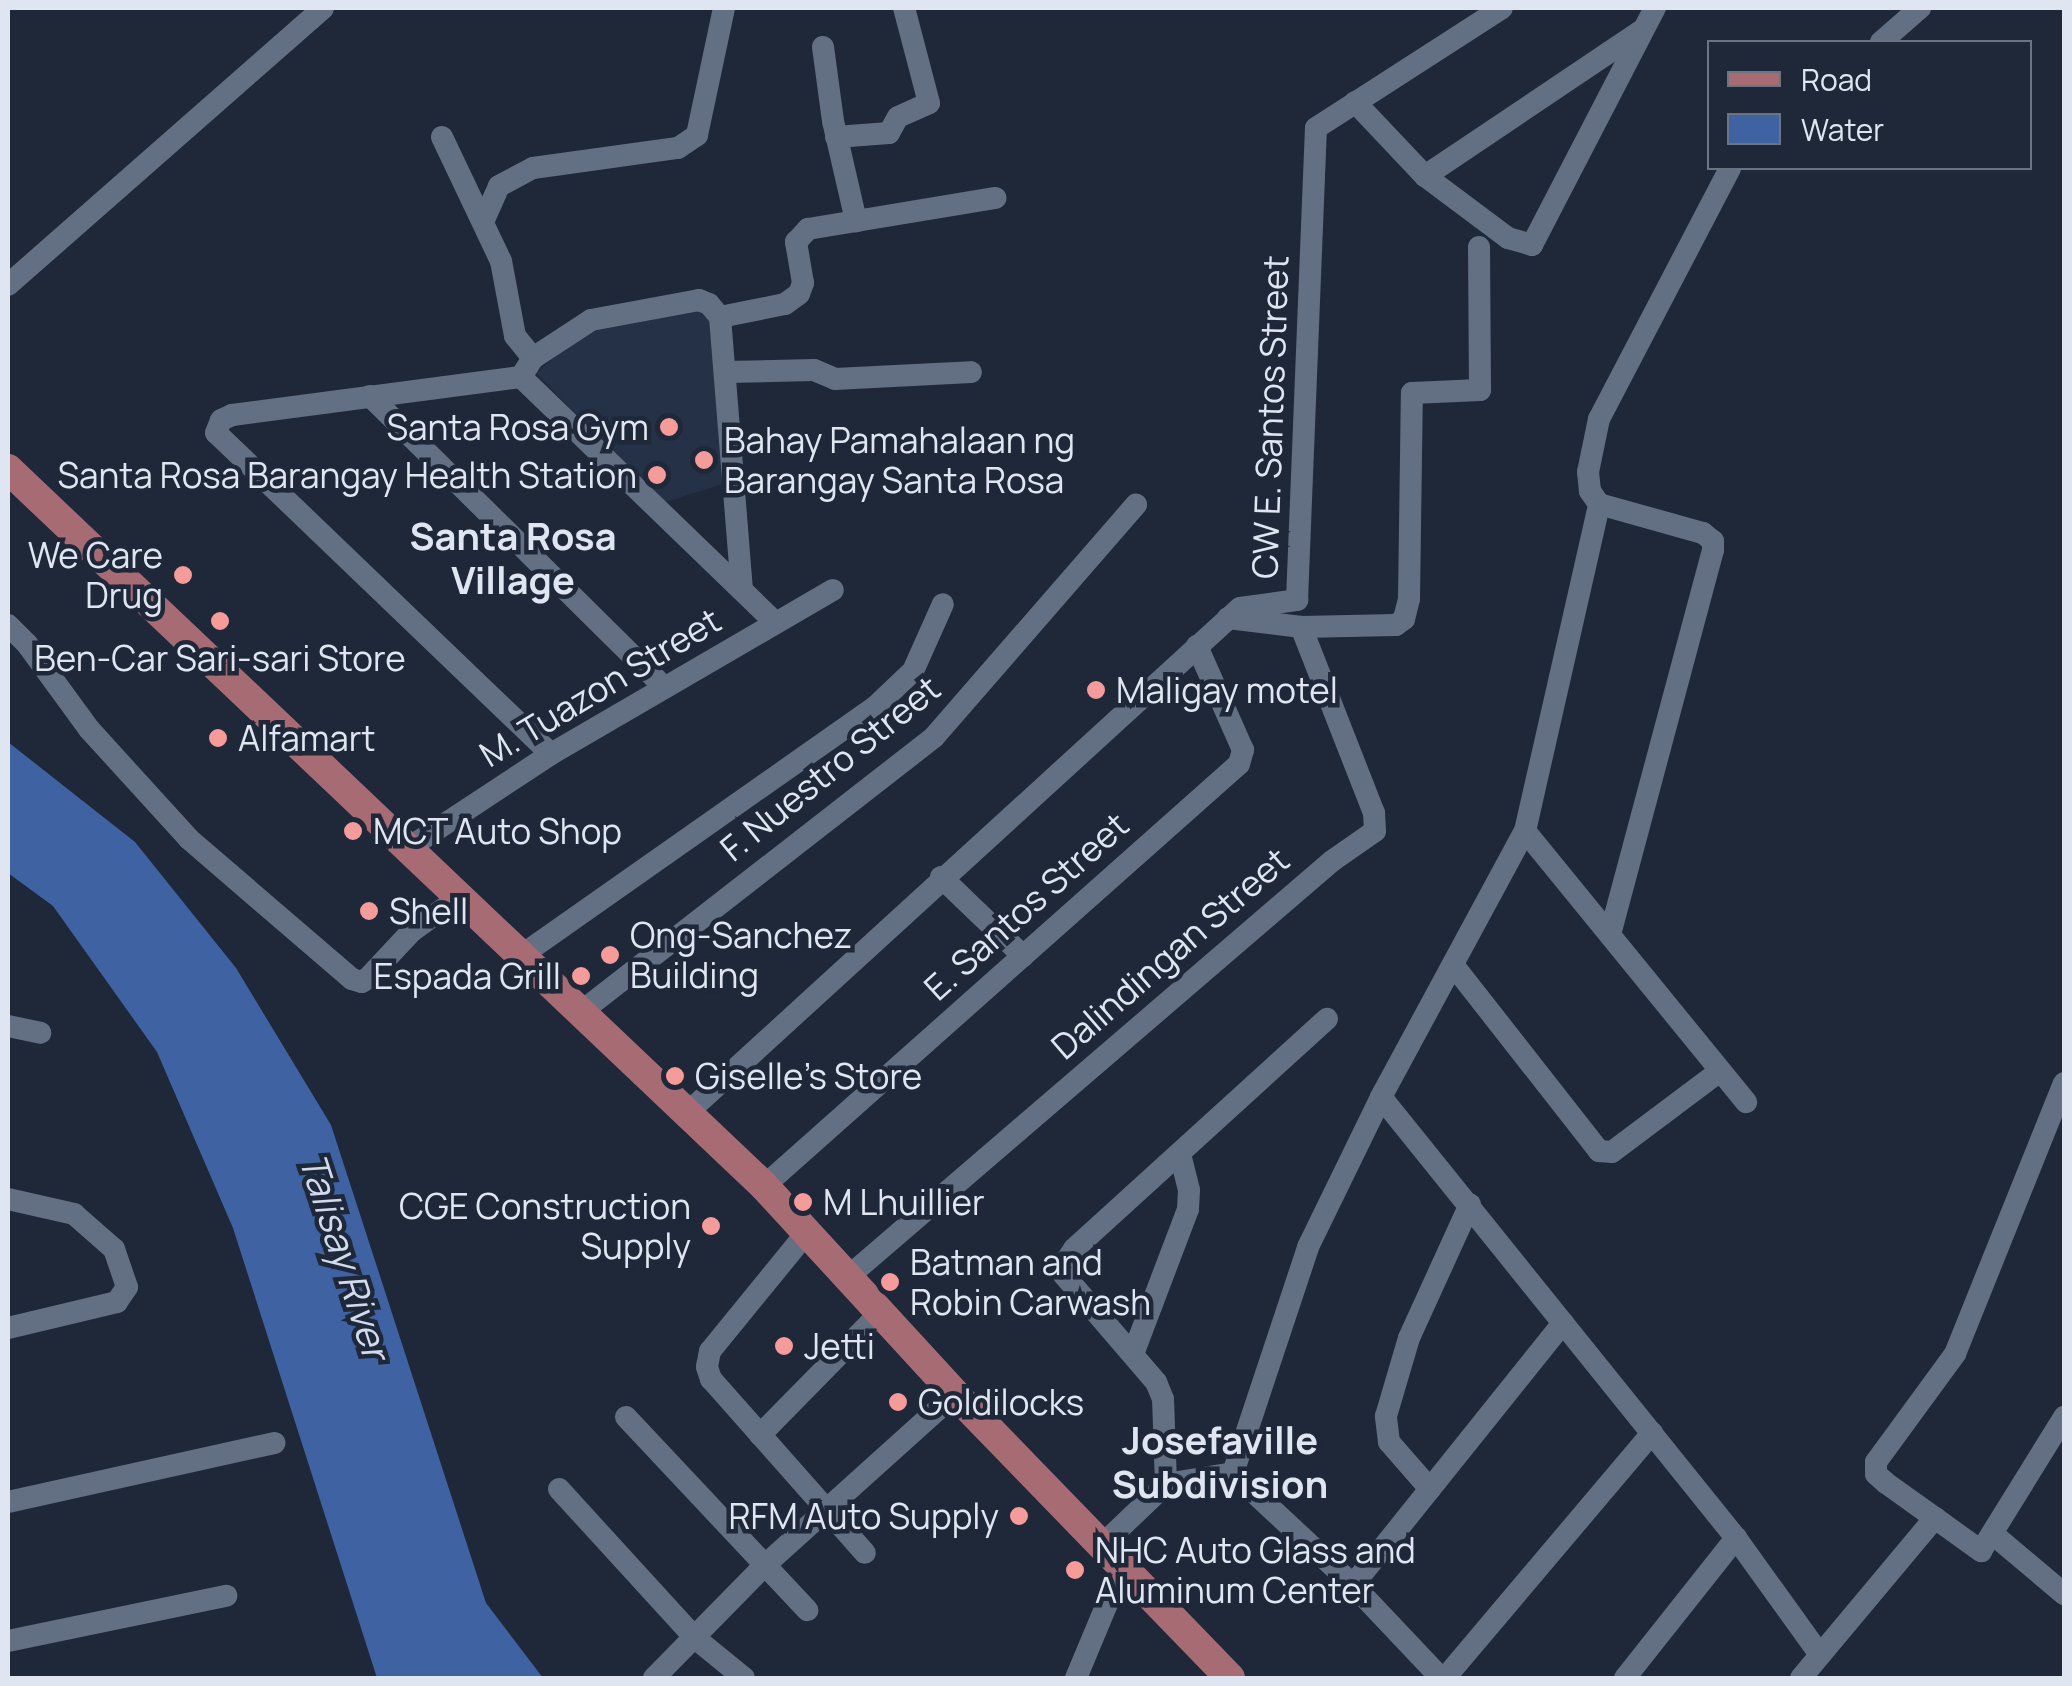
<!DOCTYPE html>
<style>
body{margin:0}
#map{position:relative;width:2072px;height:1686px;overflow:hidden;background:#1e2839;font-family:Manrope,sans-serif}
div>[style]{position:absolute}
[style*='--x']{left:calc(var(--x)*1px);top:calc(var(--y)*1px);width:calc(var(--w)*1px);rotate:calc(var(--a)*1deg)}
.built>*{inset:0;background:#243147}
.water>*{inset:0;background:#3f63a2}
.minor>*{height:22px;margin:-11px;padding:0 11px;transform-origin:11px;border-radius:11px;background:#636f83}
.major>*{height:30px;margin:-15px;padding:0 15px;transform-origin:15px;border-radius:15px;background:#a76b74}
.dots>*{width:28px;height:28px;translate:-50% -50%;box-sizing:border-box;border:5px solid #1e2839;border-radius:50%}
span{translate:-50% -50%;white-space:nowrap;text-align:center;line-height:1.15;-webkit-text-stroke:9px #1e2839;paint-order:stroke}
.street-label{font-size:35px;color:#dfe6f1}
.poi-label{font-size:35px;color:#dfe6f1}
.right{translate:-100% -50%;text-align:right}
.left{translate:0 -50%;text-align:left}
.neighbourhood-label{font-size:38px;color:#dfe6f1;font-weight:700}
.water-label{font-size:38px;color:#d0dbed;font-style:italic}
.frame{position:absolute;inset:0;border:10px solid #dfe6f1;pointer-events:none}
.legend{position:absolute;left:1707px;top:40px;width:325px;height:130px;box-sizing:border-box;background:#1e2839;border:2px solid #6b7483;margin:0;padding:12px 18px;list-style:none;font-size:30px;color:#dfe6f1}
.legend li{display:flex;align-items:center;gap:20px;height:50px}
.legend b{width:50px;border:2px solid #6b7483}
</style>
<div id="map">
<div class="built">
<div style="clip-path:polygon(697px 309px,709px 316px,726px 483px,662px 503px,536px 373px,590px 326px)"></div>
</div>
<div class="water">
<div style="clip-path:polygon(8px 742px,135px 842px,236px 968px,331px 1125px,486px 1603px,543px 1678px,377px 1678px,233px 1228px,157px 1052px,53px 906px,8px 873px)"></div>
</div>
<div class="minor">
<div style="--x:1881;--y:42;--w:52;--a:-41.1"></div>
<div style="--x:823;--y:47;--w:75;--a:82.3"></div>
<div style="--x:833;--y:121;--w:103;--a:77"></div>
<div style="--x:1355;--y:102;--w:102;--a:46.6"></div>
<div style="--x:1425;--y:176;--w:104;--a:36.8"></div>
<div style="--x:1508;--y:238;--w:25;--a:16"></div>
<div style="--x:1532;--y:245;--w:267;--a:-62.6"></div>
<div style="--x:442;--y:137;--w:137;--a:64.6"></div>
<div style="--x:501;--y:261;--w:76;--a:79.4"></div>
<div style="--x:515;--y:336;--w:28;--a:51"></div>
<div style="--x:836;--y:137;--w:53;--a:-4.3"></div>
<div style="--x:889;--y:133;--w:18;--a:-61"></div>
<div style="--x:898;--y:117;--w:34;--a:-24"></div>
<div style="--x:929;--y:103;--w:98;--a:-104.7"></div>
<div style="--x:1425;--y:176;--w:262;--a:-33.9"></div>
<div style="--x:483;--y:222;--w:39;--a:-66"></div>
<div style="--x:499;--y:186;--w:38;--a:-28"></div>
<div style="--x:533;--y:168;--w:146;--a:-7.9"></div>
<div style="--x:678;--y:148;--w:23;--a:-34"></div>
<div style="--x:697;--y:135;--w:130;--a:-78"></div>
<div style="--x:8;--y:285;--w:419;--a:-41.3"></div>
<div style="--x:720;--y:317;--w:66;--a:-11.3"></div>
<div style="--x:785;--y:304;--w:17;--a:-36"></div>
<div style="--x:799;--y:294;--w:12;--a:-70"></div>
<div style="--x:803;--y:283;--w:42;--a:-99.7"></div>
<div style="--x:796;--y:242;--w:18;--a:-47"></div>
<div style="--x:808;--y:229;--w:190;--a:-9.4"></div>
<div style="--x:726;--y:372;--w:88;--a:-1.3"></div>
<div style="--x:814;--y:370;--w:23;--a:23"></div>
<div style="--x:835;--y:379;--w:136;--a:-2.9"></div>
<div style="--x:521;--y:377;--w:354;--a:44"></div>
<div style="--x:370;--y:396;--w:414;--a:44.7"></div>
<div style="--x:1599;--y:504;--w:16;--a:-125"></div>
<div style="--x:1590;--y:491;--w:19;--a:-96"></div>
<div style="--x:1588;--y:472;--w:54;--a:-78.3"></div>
<div style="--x:1599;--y:419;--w:283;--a:-62.4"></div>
<div style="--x:1228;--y:618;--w:74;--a:7"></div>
<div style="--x:1301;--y:627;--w:95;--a:-1.2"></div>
<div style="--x:1396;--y:625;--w:10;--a:-37"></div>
<div style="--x:1404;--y:619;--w:21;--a:-76"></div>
<div style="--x:1409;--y:599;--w:206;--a:-89.2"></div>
<div style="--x:1412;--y:393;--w:68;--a:-2.5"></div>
<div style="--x:1480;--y:390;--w:143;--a:-90.4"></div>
<div style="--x:8;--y:625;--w:27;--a:45"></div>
<div style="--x:27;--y:644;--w:105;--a:53.9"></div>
<div style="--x:89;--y:729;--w:149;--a:47.7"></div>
<div style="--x:189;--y:839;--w:215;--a:40.7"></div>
<div style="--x:352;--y:979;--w:10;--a:17"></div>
<div style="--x:362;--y:982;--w:7;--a:-34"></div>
<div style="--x:368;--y:978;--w:64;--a:-46.9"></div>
<div style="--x:412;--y:931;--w:55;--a:-35.4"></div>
<div style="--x:551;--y:754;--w:464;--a:-136.2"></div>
<div style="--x:216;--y:433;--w:14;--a:-69"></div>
<div style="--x:221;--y:420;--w:12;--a:-24"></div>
<div style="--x:232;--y:415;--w:291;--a:-7.5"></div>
<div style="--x:521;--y:377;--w:22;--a:-58"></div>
<div style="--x:533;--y:358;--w:69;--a:-33.2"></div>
<div style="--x:591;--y:320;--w:110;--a:-10.5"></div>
<div style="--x:699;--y:300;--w:11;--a:22"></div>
<div style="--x:709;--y:304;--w:17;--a:50"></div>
<div style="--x:720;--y:317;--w:272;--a:85.4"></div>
<div style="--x:1525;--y:831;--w:350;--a:50.8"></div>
<div style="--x:407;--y:849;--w:173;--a:-33.4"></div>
<div style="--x:551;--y:754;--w:326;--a:-30.2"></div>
<div style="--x:941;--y:877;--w:114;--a:43.9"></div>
<div style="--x:522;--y:955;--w:430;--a:-35.1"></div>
<div style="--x:874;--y:708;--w:54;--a:-43.5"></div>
<div style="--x:913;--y:671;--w:73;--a:-65.9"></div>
<div style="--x:1454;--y:966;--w:235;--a:51.9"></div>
<div style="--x:1599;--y:1151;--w:13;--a:4"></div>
<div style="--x:1612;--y:1152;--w:135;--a:-36.9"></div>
<div style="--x:581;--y:1012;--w:447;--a:-37.9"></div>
<div style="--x:934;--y:737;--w:308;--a:-49"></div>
<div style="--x:8;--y:1026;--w:33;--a:12"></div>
<div style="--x:1381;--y:1097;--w:566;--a:51.17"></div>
<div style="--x:1736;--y:1538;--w:144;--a:54.3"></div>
<div style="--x:686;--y:1114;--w:750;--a:-42.41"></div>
<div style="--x:1240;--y:608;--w:58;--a:-8"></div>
<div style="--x:1297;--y:600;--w:472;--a:-87.7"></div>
<div style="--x:1316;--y:128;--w:221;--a:-32.8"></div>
<div style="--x:764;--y:1186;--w:635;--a:-41.62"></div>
<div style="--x:1239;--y:764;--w:15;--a:-74"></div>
<div style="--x:1243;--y:750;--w:114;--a:-113.9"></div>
<div style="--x:8;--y:1199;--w:68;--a:12.8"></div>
<div style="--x:74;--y:1214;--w:53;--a:41.2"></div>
<div style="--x:114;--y:1249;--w:40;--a:71.1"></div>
<div style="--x:127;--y:1287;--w:18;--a:124"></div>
<div style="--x:117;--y:1302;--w:112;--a:166.6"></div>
<div style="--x:808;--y:1231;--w:155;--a:129.2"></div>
<div style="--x:710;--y:1351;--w:16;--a:101"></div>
<div style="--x:707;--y:1367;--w:13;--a:72"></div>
<div style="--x:711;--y:1379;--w:232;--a:48.5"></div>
<div style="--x:849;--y:1276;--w:637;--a:-40.67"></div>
<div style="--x:1332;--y:861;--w:52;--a:-34.9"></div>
<div style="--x:1375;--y:831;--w:18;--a:-93"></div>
<div style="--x:1374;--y:813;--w:200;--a:-111.4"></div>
<div style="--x:1133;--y:1354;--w:155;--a:-69.2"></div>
<div style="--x:1188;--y:1209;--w:19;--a:-87"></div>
<div style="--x:1189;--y:1190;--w:36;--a:-104"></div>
<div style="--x:626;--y:1417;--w:265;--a:46.8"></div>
<div style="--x:760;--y:1435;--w:173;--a:-45.5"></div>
<div style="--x:1233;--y:1473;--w:164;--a:43"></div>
<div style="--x:1353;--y:1585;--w:128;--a:46.6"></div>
<div style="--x:1166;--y:1484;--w:85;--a:-92"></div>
<div style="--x:1163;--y:1399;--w:18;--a:-112"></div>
<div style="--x:1156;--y:1382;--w:141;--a:-130.7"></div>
<div style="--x:1064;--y:1275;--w:10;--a:-96"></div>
<div style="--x:1063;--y:1265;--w:19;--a:-55"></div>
<div style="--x:1074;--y:1249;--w:342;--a:-42.3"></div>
<div style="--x:559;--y:1489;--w:202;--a:47.6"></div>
<div style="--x:695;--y:1638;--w:63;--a:39.2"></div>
<div style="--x:1430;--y:1489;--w:62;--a:-131.1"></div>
<div style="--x:1389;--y:1442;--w:26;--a:-97"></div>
<div style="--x:1386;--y:1416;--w:81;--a:-73.6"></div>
<div style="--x:1409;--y:1338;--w:147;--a:-65.5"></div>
<div style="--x:8;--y:1502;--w:273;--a:-12.5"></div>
<div style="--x:1935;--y:1518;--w:57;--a:35.7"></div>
<div style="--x:1981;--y:1551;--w:158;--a:-58.2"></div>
<div style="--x:1994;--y:1535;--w:92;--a:40.1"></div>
<div style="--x:1102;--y:1545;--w:88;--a:-43.6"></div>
<div style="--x:1166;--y:1484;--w:68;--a:-9.3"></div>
<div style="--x:1233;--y:1473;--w:238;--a:-71.6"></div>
<div style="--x:1308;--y:1247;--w:167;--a:-64"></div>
<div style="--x:1381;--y:1097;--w:302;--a:-61.6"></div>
<div style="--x:1525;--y:831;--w:335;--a:-77.2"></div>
<div style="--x:1599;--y:504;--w:108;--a:15.6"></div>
<div style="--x:1703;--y:533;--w:13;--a:39"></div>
<div style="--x:1713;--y:541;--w:9;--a:90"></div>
<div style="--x:1713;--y:550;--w:395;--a:105"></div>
<div style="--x:1353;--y:1585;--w:336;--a:-51.3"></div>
<div style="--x:8;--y:1641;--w:223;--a:-11.7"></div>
<div style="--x:654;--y:1678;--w:158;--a:-45.5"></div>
<div style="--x:765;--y:1565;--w:256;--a:-42"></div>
<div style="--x:1076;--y:1678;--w:119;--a:-67.3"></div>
<div style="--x:1445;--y:1678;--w:321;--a:-49.8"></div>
<div style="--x:1625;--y:1678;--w:179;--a:-51.6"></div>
<div style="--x:1801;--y:1678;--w:209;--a:-50.1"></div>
<div style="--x:1935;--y:1518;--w:60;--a:-144.5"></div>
<div style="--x:1886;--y:1483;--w:13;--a:-138"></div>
<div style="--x:1876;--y:1474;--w:12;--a:-90"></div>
<div style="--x:1876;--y:1462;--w:134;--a:-53.8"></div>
<div style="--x:1955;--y:1354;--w:292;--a:-68.1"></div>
</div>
<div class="major">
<div style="--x:8;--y:469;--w:1042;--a:43.48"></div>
<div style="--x:764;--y:1186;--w:282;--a:47.4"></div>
<div style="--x:955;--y:1394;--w:395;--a:45.9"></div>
</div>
<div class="dots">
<div style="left:669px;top:427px;background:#f59b9a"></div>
<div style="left:704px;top:460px;background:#f59b9a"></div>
<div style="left:657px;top:475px;background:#f59b9a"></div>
<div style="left:183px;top:575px;background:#f59b9a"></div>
<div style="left:220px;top:621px;background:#f59b9a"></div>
<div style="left:1096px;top:690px;background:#f59b9a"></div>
<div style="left:218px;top:738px;background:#f59b9a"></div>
<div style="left:353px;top:831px;background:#f59b9a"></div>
<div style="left:369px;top:911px;background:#f59b9a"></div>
<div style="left:610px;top:955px;background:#f59b9a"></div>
<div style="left:581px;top:976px;background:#f59b9a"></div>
<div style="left:675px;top:1076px;background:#f59b9a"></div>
<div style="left:803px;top:1202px;background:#f59b9a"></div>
<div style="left:711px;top:1226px;background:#f59b9a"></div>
<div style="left:890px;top:1282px;background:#f59b9a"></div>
<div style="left:784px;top:1346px;background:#f59b9a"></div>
<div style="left:898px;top:1402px;background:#f59b9a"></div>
<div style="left:1019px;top:1516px;background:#f59b9a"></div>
<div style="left:1075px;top:1570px;background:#f59b9a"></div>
</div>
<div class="street-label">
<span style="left:1270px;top:417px;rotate:-88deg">CW E. Santos Street</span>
<span style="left:600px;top:687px;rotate:-31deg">M. Tuazon Street</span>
<span style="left:830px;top:768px;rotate:-39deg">F. Nuestro Street</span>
<span style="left:1026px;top:906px;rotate:-42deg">E. Santos Street</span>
<span style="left:1170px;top:953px;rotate:-41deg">Dalindingan Street</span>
</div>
<div class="poi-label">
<span class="right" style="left:649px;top:427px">Santa Rosa Gym</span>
<span class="left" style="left:724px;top:460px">Bahay Pamahalaan ng<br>Barangay Santa Rosa</span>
<span class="right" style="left:637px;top:475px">Santa Rosa Barangay Health Station</span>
<span class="right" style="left:163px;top:575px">We Care<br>Drug</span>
<span style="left:220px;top:658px">Ben-Car Sari-sari Store</span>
<span class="left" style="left:1116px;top:690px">Maligay motel</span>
<span class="left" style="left:238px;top:738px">Alfamart</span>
<span class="left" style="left:373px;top:831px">MCT Auto Shop</span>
<span class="left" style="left:389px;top:911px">Shell</span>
<span class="left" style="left:630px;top:955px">Ong-Sanchez<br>Building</span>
<span class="right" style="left:561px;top:976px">Espada Grill</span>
<span class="left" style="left:695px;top:1076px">Giselle's Store</span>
<span class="left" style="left:823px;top:1202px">M Lhuillier</span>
<span class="right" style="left:691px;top:1226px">CGE Construction<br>Supply</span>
<span class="left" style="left:910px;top:1282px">Batman and<br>Robin Carwash</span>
<span class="left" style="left:804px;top:1346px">Jetti</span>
<span class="left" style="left:918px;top:1402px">Goldilocks</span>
<span class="right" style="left:999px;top:1516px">RFM Auto Supply</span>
<span class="left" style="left:1095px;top:1570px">NHC Auto Glass and<br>Aluminum Center</span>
</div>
<div class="neighbourhood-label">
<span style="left:513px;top:558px">Santa Rosa<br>Village</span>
<span style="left:1220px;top:1462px">Josefaville<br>Subdivision</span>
</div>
<div class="water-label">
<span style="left:345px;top:1256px;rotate:72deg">Talisay River</span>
</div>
<div class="frame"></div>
<ul class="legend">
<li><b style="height:12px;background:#a76b74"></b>Road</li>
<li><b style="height:28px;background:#3f63a2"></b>Water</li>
</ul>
</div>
